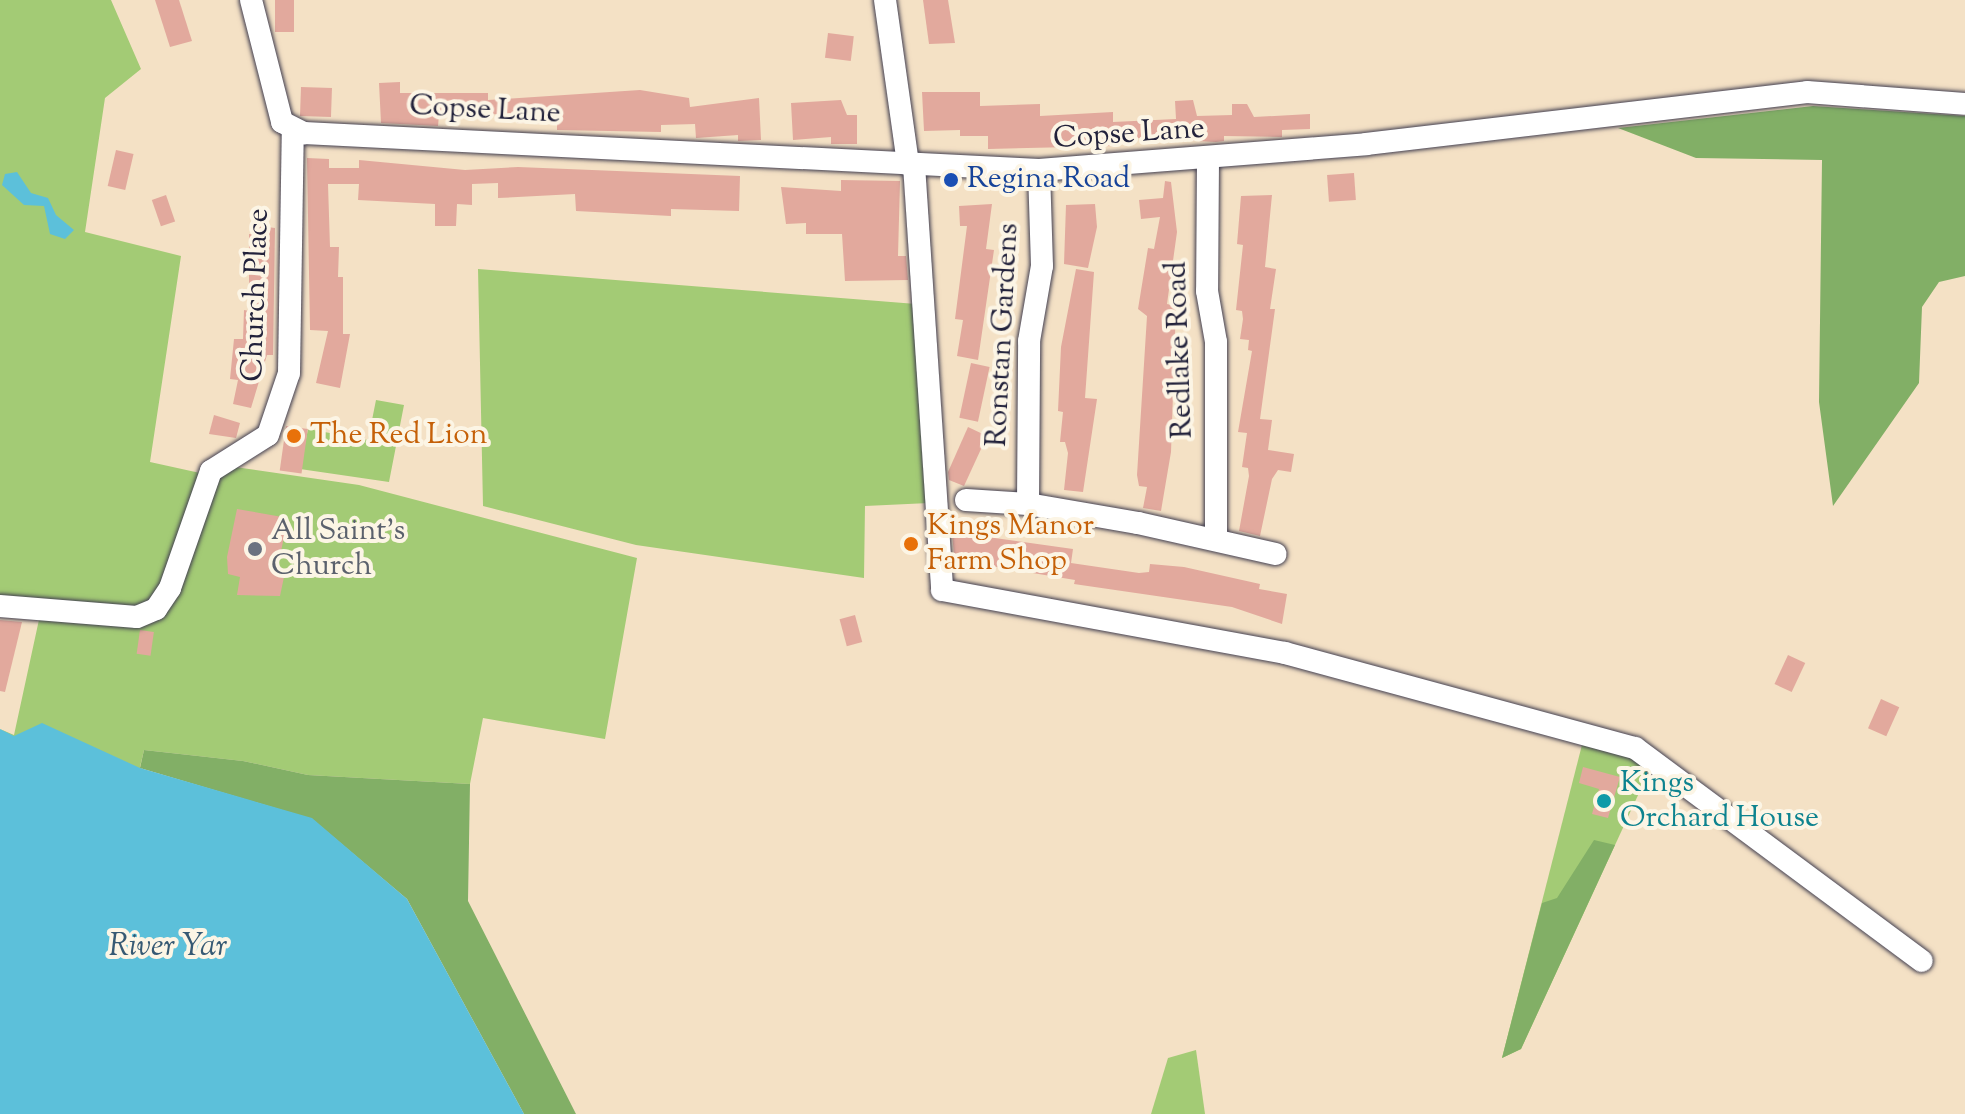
<!DOCTYPE html>
<style>
body{margin:0}
#map{position:relative;width:1965px;height:1114px;overflow:hidden;background:#f4e1c5;font-family:"Sorts Mill Goudy",serif}
div>[style]{position:absolute}
[style*='--x']{left:calc(var(--x)*1px);top:calc(var(--y)*1px);width:calc(var(--w)*1px);rotate:calc(var(--a)*1deg)}
.green>*{inset:0;background:#a3cb75}
.forest>*{inset:0;background:#82af66}
.water>*{inset:0;background:#5cc0da}
.building>*{inset:0;background:#e2a99d;transform-origin:0 0}
.roads{filter:drop-shadow(0 0 2px #423f50) drop-shadow(0 0 2px #423f50)}
.minor>*{height:22px;margin:-11px;padding:0 11px;transform-origin:11px;border-radius:11px;background:#fff}
.dots>*{width:22px;height:22px;translate:-50% -50%;box-sizing:border-box;border:4px solid #fcf5e5;border-radius:50%}
span{translate:-50% -50%;white-space:nowrap;text-align:center;line-height:1.15;-webkit-text-stroke:8px #fcf5e5;paint-order:stroke}
.street-label{font-size:30px;color:#22223b}
.transit-label{font-size:30px;color:#164399}
.left{translate:0 -50%;text-align:left}
.food-label{font-size:30px;color:#c56008}
.worship-label{font-size:30px;color:#5b616d}
.culture-label{font-size:30px;color:#0d838f}
.water-label{font-size:32px;color:#365973;font-style:italic}
</style>
<div id="map">
<div class="green">
<div style="clip-path:polygon(0 0,111px 0,141px 69px,105px 98px,85px 232px,181px 256px,150px 462px,200px 473px,155px 599px,135px 610px,0 600px)"></div>
<div style="clip-path:polygon(478px 269px,916px 304px,929px 503px,865px 506px,864px 578px,636px 545px,483px 506px)"></div>
<div style="clip-path:polygon(376px 400px,404px 405px,389px 482px,300px 469px,308px 429px,368px 440px)"></div>
<div style="clip-path:polygon(228px 466px,359px 485px,637px 558px,605px 739px,483px 718px,470px 784px,308px 775px,243px 761px,144px 750px,140px 767px,524px 1114px,0 729px,14px 735px,40px 615px,157px 617px,210px 482px)"></div>
<div style="clip-path:polygon(1584px 737px,1651px 767px,1521px 1049px,1502px 1058px)"></div>
<div style="clip-path:polygon(1196px 1050px,1205px 1114px,1151px 1114px,1168px 1058px)"></div>
</div>
<div class="forest">
<div style="clip-path:polygon(1813px 106px,1965px 116px,1965px 276px,1939px 282px,1922px 307px,1919px 383px,1833px 506px,1819px 402px,1822px 160px,1696px 158px,1618px 128px)"></div>
<div style="clip-path:polygon(144px 750px,243px 761px,308px 775px,470px 784px,468px 901px,576px 1114px,524px 1114px,407px 899px,312px 819px,140px 768px)"></div>
<div style="clip-path:polygon(1594px 840px,1615px 845px,1521px 1049px,1502px 1058px,1542px 903px,1557px 898px)"></div>
</div>
<div class="water">
<div style="clip-path:polygon(17px 172px,31px 193px,48px 198px,56px 215px,74px 230px,65px 239px,50px 234px,44px 206px,24px 205px,2px 185px,5px 174px)"></div>
<div style="clip-path:polygon(42px 723px,140px 768px,312px 818px,407px 899px,524px 1114px,0 1114px,0 729px,14px 736px)"></div>
</div>
<div class="building">
<div style="clip-path:polygon(155px 0,179px 0,192px 41px,170px 47px)"></div>
<div style="left:275px;top:0;width:19px;height:32px"></div>
<div style="clip-path:polygon(923px 0,948px 0,955px 43px,929px 44px)"></div>
<div style="left:828px;top:33px;width:26px;height:25px;rotate:7deg"></div>
<div style="clip-path:polygon(400px 82px,400px 93px,488px 93px,488px 100px,640px 90px,689px 98px,690px 107px,759px 98px,761px 140px,738px 141px,738px 135px,696px 138px,695px 124px,661px 125px,661px 132px,557px 130px,557px 124px,517px 123px,517px 114px,439px 115px,438px 126px,381px 123px,379px 83px)"></div>
<div style="left:301px;top:87px;width:31px;height:29px;rotate:2deg"></div>
<div style="clip-path:polygon(922px 92px,980px 92px,980px 106px,1040px 104px,1040px 116px,1113px 112px,1113px 122px,1176px 119px,1175px 101px,1193px 100px,1197px 116px,1232px 115px,1232px 104px,1247px 104px,1254px 117px,1310px 114px,1310px 129px,1282px 130px,1282px 137px,1224px 136px,1224px 141px,1216px 142px,1116px 137px,1116px 146px,988px 149px,988px 136px,960px 136px,960px 130px,924px 131px)"></div>
<div style="clip-path:polygon(841px 100px,847px 115px,857px 115px,857px 144px,831px 144px,831px 137px,793px 140px,791px 103px)"></div>
<div style="left:116px;top:150px;width:18px;height:37px;rotate:13deg"></div>
<div style="clip-path:polygon(307px 158px,329px 159px,329px 168px,359px 168px,359px 160px,465px 170px,518px 167px,740px 176px,739px 211px,671px 209px,671px 216px,576px 211px,575px 194px,498px 198px,498px 183px,472px 184px,472px 205px,457px 204px,456px 226px,435px 226px,435px 204px,358px 200px,359px 184px,328px 184px,330px 247px,339px 247px,338px 277px,343px 277px,343px 334px,350px 334px,340px 388px,316px 383px,328px 331px,310px 330px)"></div>
<div style="left:1354px;top:173px;width:27px;height:27px;rotate:86deg"></div>
<div style="clip-path:polygon(841px 180px,900px 181px,898px 256px,906px 256px,908px 280px,845px 281px,842px 234px,806px 234px,806px 223px,786px 224px,781px 187px,841px 191px)"></div>
<div style="clip-path:polygon(1165px 181px,1171px 182px,1177px 232px,1167px 304px,1176px 306px,1171px 452px,1161px 511px,1143px 508px,1147px 487px,1139px 486px,1137px 475px,1147px 316px,1138px 309px,1148px 248px,1154px 249px,1160px 217px,1141px 219px,1139px 200px,1163px 198px)"></div>
<div style="left:166px;top:195px;width:28px;height:15px;rotate:71deg"></div>
<div style="clip-path:polygon(1272px 195px,1265px 267px,1276px 269px,1270px 309px,1275px 309px,1260px 419px,1272px 420px,1268px 450px,1294px 454px,1291px 472px,1278px 470px,1272px 479px,1260px 536px,1239px 531px,1249px 476px,1248px 468px,1242px 467px,1247px 433px,1238px 432px,1252px 351px,1248px 350px,1249px 340px,1240px 339px,1243px 319px,1242px 311px,1236px 310px,1243px 245px,1237px 244px,1241px 196px)"></div>
<div style="clip-path:polygon(992px 204px,986px 249px,994px 250px,978px 360px,957px 356px,963px 320px,955px 319px,967px 226px,960px 226px,959px 206px)"></div>
<div style="clip-path:polygon(1095px 204px,1097px 227px,1088px 268px,1064px 264px,1066px 205px)"></div>
<div style="clip-path:polygon(259px 226px,275px 228px,273px 355px,267px 355px,251px 408px,233px 404px,238px 380px,230px 379px,234px 339px,243px 339px,244px 310px,249px 311px,249px 234px,258px 235px)"></div>
<div style="clip-path:polygon(1076px 269px,1094px 272px,1085px 398px,1097px 399px,1083px 492px,1064px 490px,1068px 453px,1065px 442px,1060px 442px,1063px 412px,1058px 411px,1061px 347px)"></div>
<div style="left:971px;top:363px;width:19px;height:56px;rotate:12deg"></div>
<div style="clip-path:polygon(214px 415px,240px 423px,236px 438px,209px 434px)"></div>
<div style="left:286px;top:426px;width:22px;height:45px;rotate:8deg"></div>
<div style="clip-path:polygon(968px 427px,987px 436px,964px 486px,949px 480px,948px 472px)"></div>
<div style="clip-path:polygon(237px 509px,288px 518px,276px 575px,284px 577px,280px 596px,237px 595px,240px 577px,228px 574px,227px 557px)"></div>
<div style="clip-path:polygon(952px 532px,1073px 549px,1071px 563px,1139px 573px,1149px 572px,1150px 564px,1184px 567px,1260px 584px,1259px 589px,1287px 594px,1282px 624px,1232px 607px,1074px 584px,1075px 580px,960px 561px,954px 555px)"></div>
<div style="left:855px;top:615px;width:28px;height:16px;rotate:75deg"></div>
<div style="clip-path:polygon(0 620px,22px 622px,5px 692px,0 691px)"></div>
<div style="left:140px;top:630px;width:14px;height:24px;rotate:8deg"></div>
<div style="left:1788px;top:655px;width:19px;height:32px;rotate:25deg"></div>
<div style="left:1881px;top:699px;width:20px;height:32px;rotate:24deg"></div>
<div style="clip-path:polygon(1583px 767px,1620px 777px,1608px 818px,1592px 814px,1599px 789px,1579px 783px)"></div>
</div>
<div class="roads">
<div class="minor">
<div style="--x:251;--y:0;--w:126;--a:75.7"></div>
<div style="--x:282;--y:122;--w:25;--a:27"></div>
<div style="--x:304;--y:133;--w:736;--a:2.88"></div>
<div style="--x:1039;--y:170;--w:328;--a:-4.5"></div>
<div style="--x:1366;--y:144;--w:444;--a:-6.7"></div>
<div style="--x:1807;--y:92;--w:158;--a:4.3"></div>
<div style="--x:885;--y:0;--w:166;--a:82"></div>
<div style="--x:1208;--y:160;--w:131;--a:90.4"></div>
<div style="--x:1207;--y:291;--w:52;--a:80"></div>
<div style="--x:1216;--y:342;--w:197;--a:90"></div>
<div style="--x:914;--y:165;--w:426;--a:86.2"></div>
<div style="--x:942;--y:590;--w:349;--a:10.4"></div>
<div style="--x:1285;--y:653;--w:363;--a:15.2"></div>
<div style="--x:1635;--y:748;--w:357;--a:36.6"></div>
<div style="--x:966;--y:500;--w:62;--a:3.7"></div>
<div style="--x:1028;--y:504;--w:112;--a:9.8"></div>
<div style="--x:1138;--y:523;--w:141;--a:12.7"></div>
<div style="--x:1028;--y:504;--w:163;--a:-89.6"></div>
<div style="--x:1029;--y:341;--w:76;--a:-80.2"></div>
<div style="--x:1042;--y:266;--w:96;--a:-91.8"></div>
<div style="--x:0;--y:606;--w:137;--a:4.6"></div>
<div style="--x:137;--y:617;--w:21;--a:-23"></div>
<div style="--x:156;--y:609;--w:25;--a:-56"></div>
<div style="--x:170;--y:588;--w:124;--a:-70.7"></div>
<div style="--x:211;--y:471;--w:67;--a:-32.3"></div>
<div style="--x:268;--y:435;--w:65;--a:-71.3"></div>
<div style="--x:289;--y:373;--w:243;--a:-89.1"></div>
</div>
</div>
<div class="dots">
<div style="left:951px;top:180px;background:#1a4fb4"></div>
<div style="left:294px;top:436px;background:#e8710a"></div>
<div style="left:911px;top:544px;background:#e8710a"></div>
<div style="left:255px;top:549px;background:#6b7280"></div>
<div style="left:1604px;top:801px;background:#0f9aa8"></div>
</div>
<div class="street-label">
<span style="left:485px;top:111px;rotate:3deg">Copse Lane</span>
<span style="left:1129px;top:135px;rotate:-4deg">Copse Lane</span>
<span style="left:257px;top:295px;rotate:-88deg">Church Place</span>
<span style="left:1004px;top:335px;rotate:-87deg">Ronstan Gardens</span>
<span style="left:1181px;top:350px;rotate:-92deg">Redlake Road</span>
</div>
<div class="transit-label">
<span class="left" style="left:967px;top:180px">Regina Road</span>
</div>
<div class="food-label">
<span class="left" style="left:310px;top:436px">The Red Lion</span>
<span class="left" style="left:927px;top:544px">Kings Manor<br>Farm Shop</span>
</div>
<div class="worship-label">
<span class="left" style="left:271px;top:549px">All Saint's<br>Church</span>
</div>
<div class="culture-label">
<span class="left" style="left:1620px;top:801px">Kings<br>Orchard House</span>
</div>
<div class="water-label">
<span style="left:168px;top:947px">River Yar</span>
</div>
</div>
